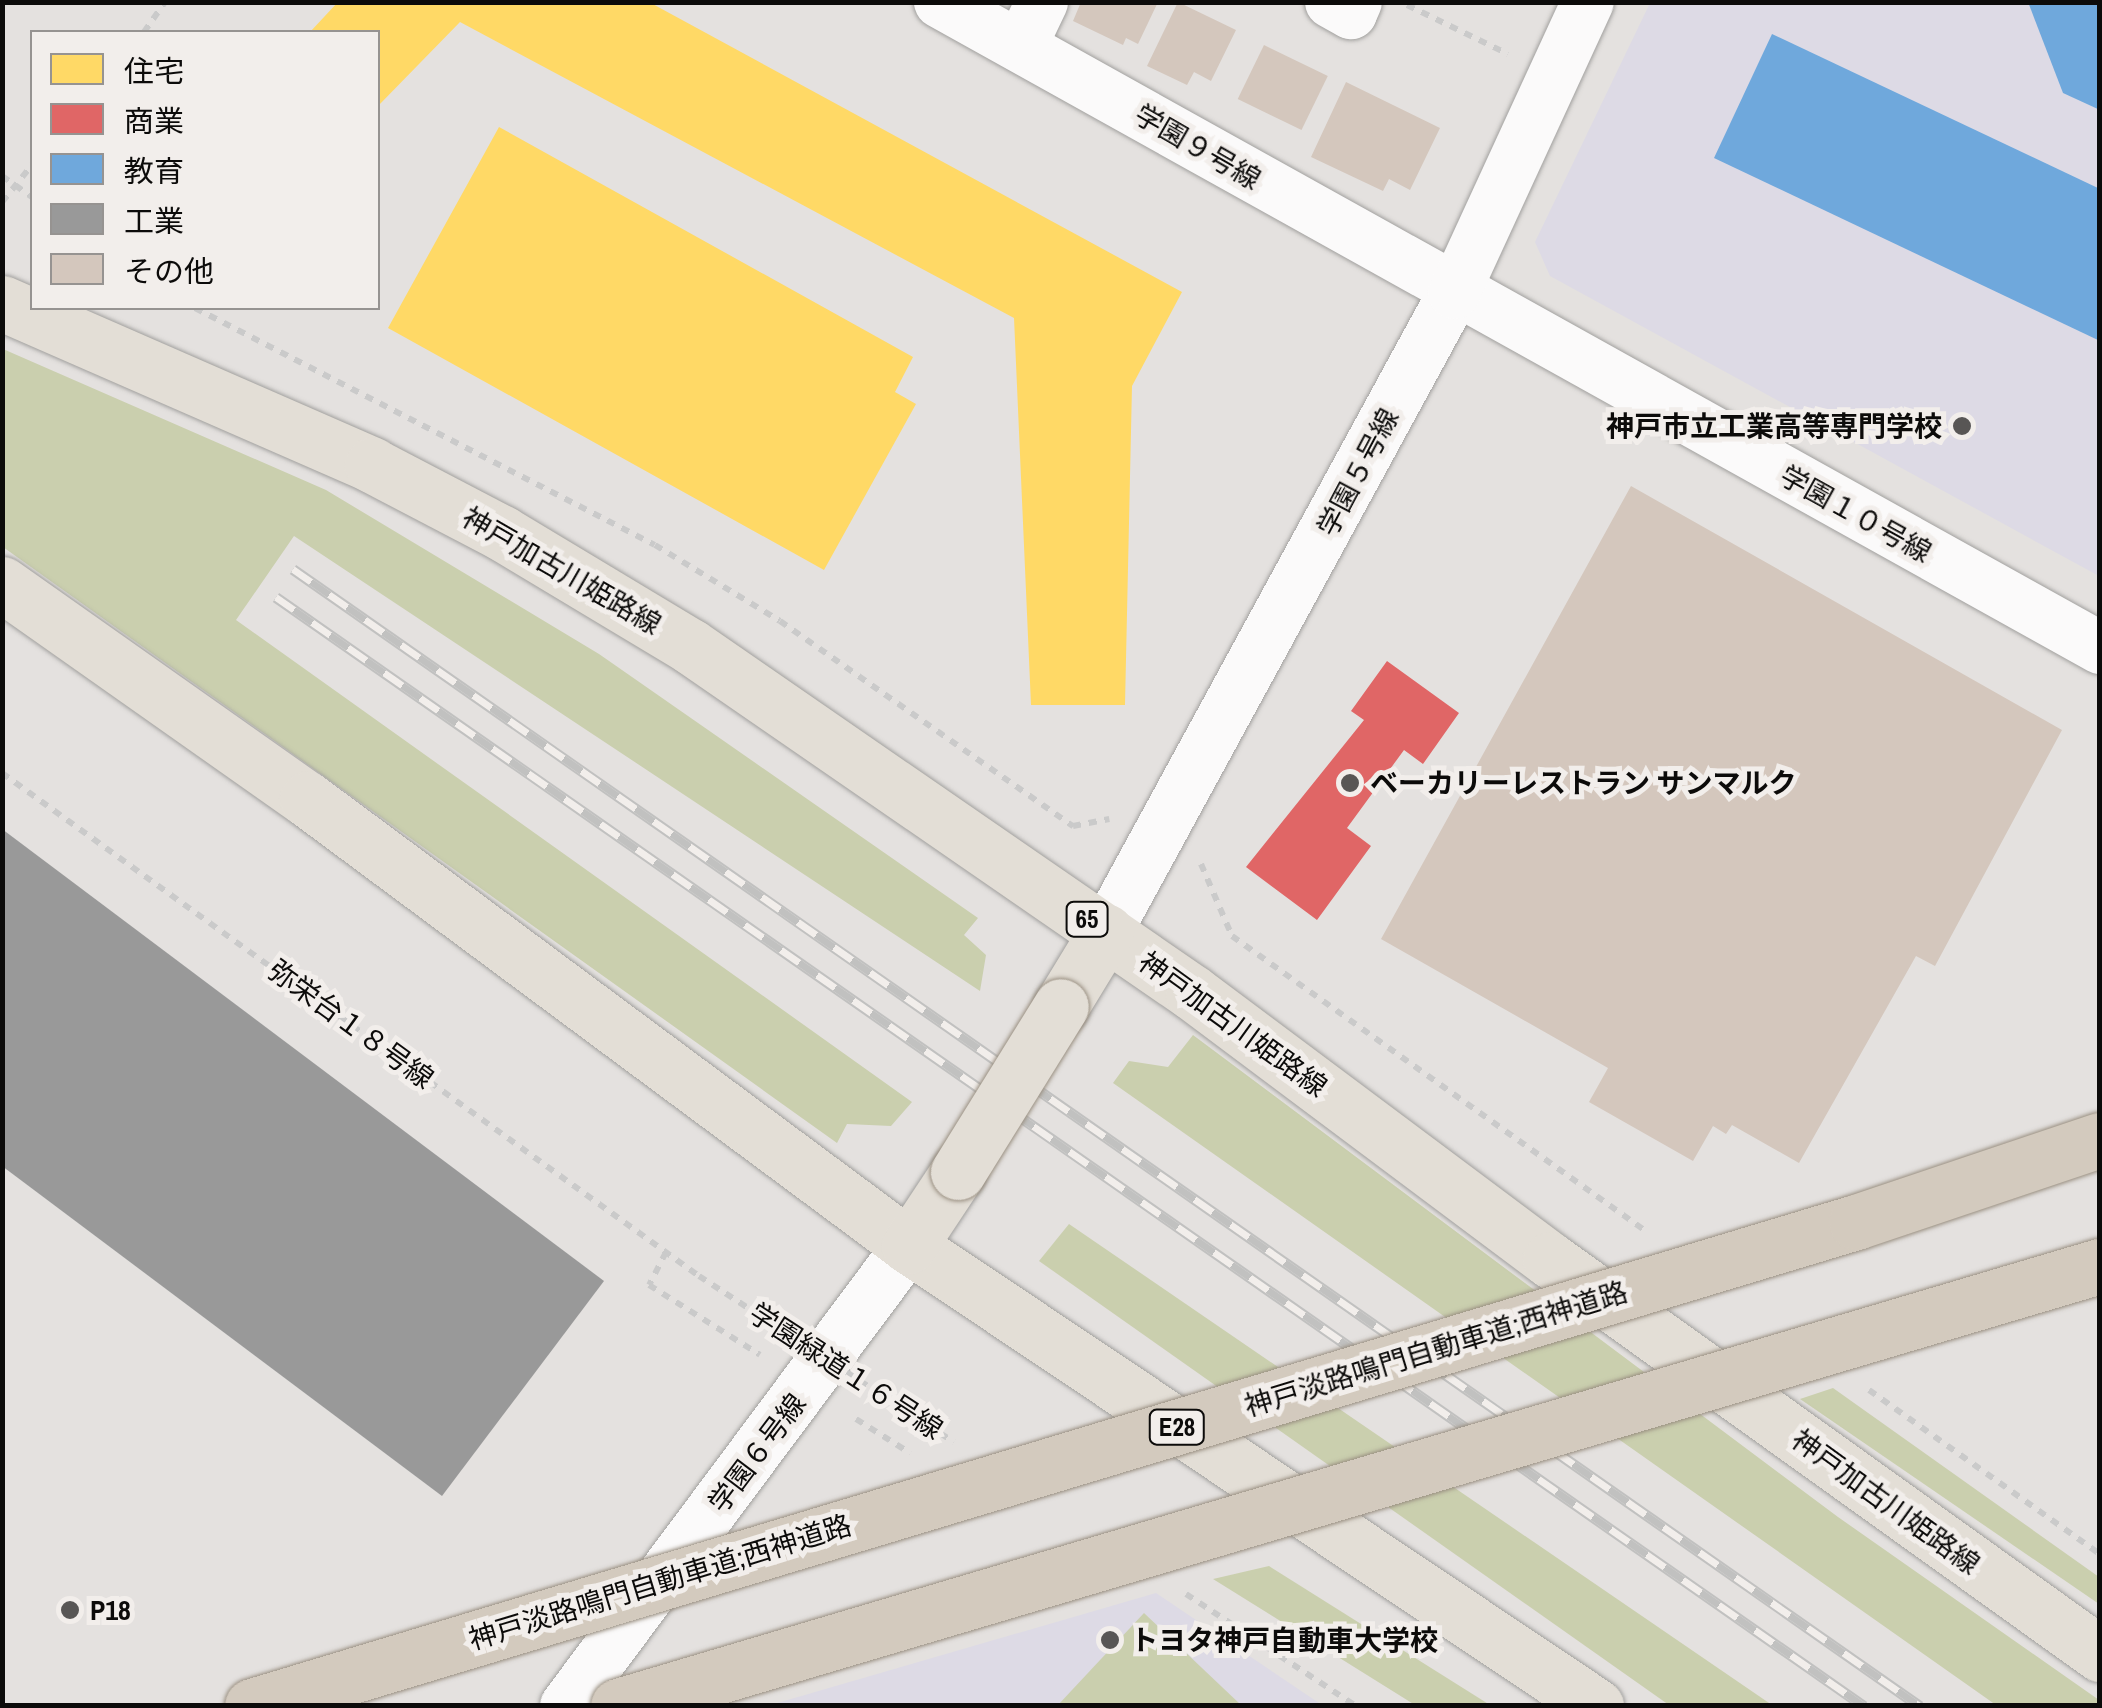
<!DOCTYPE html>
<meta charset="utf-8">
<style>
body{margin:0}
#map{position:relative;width:2102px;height:1708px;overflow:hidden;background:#e4e1df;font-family:"Archivo Narrow","Noto Sans JP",sans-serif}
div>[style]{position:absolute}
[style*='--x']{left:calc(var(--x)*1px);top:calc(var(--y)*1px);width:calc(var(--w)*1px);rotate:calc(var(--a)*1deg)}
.education>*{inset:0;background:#dddae5}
.green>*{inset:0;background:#cacfae}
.homes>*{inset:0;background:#ffd966}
.shops>*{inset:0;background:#e06666}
.schools>*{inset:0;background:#6fa8dc}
.industry>*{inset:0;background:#999}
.building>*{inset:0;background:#d4c7bd;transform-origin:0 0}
.path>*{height:6px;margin-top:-3px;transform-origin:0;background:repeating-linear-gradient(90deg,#cacaca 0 8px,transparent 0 16px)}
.roads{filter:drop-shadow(0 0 2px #a1a09e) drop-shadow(0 0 2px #a1a09e)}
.minor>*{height:52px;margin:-26px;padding:0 26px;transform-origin:26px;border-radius:26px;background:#fbfafa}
.major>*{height:55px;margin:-27.5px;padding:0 27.5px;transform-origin:27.5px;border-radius:27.5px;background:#e3ded6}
.rail>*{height:11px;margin-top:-5.5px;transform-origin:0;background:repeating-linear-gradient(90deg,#f2eeeb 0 22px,#c1c1c0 0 44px);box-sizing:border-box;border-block:2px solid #c1c1c0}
.path-bridge>*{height:6px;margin-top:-3px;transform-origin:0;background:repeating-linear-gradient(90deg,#cacaca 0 8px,transparent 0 16px)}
.bridges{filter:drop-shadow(0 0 2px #9a9082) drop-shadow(0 0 2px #9a9082)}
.major-bridge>*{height:55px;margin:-27.5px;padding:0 27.5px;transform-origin:27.5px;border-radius:27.5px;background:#e3ded6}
.highway-bridge>*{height:55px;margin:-27.5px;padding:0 27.5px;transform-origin:27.5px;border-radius:27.5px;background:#d3cabe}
.dots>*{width:28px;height:28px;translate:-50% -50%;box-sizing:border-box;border:5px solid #f2eeeb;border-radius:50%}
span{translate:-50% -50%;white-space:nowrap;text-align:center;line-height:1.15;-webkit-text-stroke:10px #f2eeeb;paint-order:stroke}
.shield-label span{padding:2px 8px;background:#f2eeeb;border:2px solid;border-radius:8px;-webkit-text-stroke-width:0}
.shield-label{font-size:25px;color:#0c0b0a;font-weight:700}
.street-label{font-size:28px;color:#0c0b0a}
.poi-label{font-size:28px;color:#0c0b0a;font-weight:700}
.right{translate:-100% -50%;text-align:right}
.left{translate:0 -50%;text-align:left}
.frame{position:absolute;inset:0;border:5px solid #0c0b0a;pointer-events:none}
.legend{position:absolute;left:30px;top:30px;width:350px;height:280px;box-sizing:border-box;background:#f2eeeb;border:2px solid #969391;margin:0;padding:12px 18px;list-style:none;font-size:30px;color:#0c0b0a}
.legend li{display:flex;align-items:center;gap:20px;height:50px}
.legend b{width:50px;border:2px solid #969391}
</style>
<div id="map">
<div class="education">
<div style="clip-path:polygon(1650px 3px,2099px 3px,2099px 576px,1550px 276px,1535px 242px)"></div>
<div style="clip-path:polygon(1156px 1593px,1322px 1705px,767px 1706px)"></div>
</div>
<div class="green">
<div style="clip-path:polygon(3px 349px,326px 490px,599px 654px,978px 918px,964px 935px,986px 955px,980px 991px,294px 536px,236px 620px,912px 1102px,891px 1126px,847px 1124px,837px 1143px,3px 547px)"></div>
<div style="clip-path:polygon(1193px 1035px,1838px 1517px,2099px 1700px,2099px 1705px,1996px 1705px,1113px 1083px,1129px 1061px,1168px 1067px)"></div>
<div style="clip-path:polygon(1069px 1224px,1772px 1705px,1669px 1705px,1039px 1261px)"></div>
<div style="clip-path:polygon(1833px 1388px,2099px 1577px,2099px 1604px,1800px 1399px)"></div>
<div style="clip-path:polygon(1269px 1566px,1490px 1705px,1415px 1705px,1213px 1579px)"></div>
<div style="clip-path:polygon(1144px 1613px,1241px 1705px,1058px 1705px)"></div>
</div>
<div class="homes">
<div style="clip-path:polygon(338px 2px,649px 2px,1182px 292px,1132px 386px,1125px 705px,1031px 705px,1014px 318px,460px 22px,378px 106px,378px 32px,310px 32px)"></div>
<div style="clip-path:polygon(499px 127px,913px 357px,895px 392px,916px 404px,824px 570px,388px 328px)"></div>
</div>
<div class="shops">
<div style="clip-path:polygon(1387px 661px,1459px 713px,1423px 764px,1404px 750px,1347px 828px,1371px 846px,1317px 920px,1246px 867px,1364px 720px,1351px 711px)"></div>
</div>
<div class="schools">
<div style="clip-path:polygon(2028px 2px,2100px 2px,2100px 110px,2063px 93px)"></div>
<div style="clip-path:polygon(1772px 34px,2100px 189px,2100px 341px,1714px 158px)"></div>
</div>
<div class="industry">
<div style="clip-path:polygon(2px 829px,604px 1281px,442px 1496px,2px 1166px)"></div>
</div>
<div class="building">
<div style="clip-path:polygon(1081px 2px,1158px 2px,1138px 44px,1126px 38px,1123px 45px,1073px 21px)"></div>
<div style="clip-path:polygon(1178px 2px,1236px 30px,1211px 81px,1194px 72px,1187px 85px,1147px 66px)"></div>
<div style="left:1264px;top:45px;width:71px;height:60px;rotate:26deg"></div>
<div style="clip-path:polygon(1346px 82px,1440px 128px,1410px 190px,1389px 179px,1383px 191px,1311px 157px)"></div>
<div style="clip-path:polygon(1631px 486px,2062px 730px,1935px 966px,1916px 956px,1799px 1163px,1732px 1125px,1726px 1134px,1713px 1126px,1693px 1161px,1589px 1102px,1608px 1068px,1381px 939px)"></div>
</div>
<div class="path">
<div style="--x:1407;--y:5;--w:112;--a:25.9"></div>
<div style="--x:144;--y:32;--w:37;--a:-55"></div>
<div style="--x:2;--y:176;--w:37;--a:35"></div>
<div style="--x:195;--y:308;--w:517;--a:27.26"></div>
<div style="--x:655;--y:545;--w:146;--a:31.3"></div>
<div style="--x:780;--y:621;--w:358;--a:35"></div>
<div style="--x:1073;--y:826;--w:37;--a:-11"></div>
<div style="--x:2;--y:773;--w:860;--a:35.82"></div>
<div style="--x:1201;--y:864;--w:78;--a:66.7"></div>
<div style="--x:1232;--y:936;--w:510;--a:35.5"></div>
<div style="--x:666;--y:1252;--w:37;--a:117"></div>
<div style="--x:649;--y:1285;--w:131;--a:32.2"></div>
<div style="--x:1869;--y:1390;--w:283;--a:35.4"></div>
<div style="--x:856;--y:1419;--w:64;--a:32.2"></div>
<div style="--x:1186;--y:1594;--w:204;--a:33.4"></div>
</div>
<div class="roads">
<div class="minor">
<div style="--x:940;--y:2;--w:1328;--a:29.11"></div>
<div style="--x:1331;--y:2;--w:23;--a:29"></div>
<div style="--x:1351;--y:13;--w:12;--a:-66"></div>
<div style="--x:1021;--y:46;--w:49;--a:-64.5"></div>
<div style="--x:1106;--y:932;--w:728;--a:-61.43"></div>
<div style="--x:1454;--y:293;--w:320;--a:-65.3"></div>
<div style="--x:566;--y:1706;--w:574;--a:-53.29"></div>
</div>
<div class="major">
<div style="--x:2;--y:303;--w:404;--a:23.6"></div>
<div style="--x:372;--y:465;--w:147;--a:27.6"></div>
<div style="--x:502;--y:533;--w:219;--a:31"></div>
<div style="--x:690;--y:646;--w:611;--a:34.6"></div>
<div style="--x:1193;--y:993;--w:446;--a:36.8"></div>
<div style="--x:1550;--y:1260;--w:677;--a:35.62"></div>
<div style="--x:2;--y:584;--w:373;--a:35.2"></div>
<div style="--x:307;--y:799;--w:750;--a:36.59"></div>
<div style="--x:909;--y:1246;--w:827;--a:33.81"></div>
<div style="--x:1061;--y:1006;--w:87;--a:-58.7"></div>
<div style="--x:909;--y:1246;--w:89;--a:-56.5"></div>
</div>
</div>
<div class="rail">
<div style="--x:293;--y:569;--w:1985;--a:34.95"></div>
<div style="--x:276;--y:597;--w:1937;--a:34.93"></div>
</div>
<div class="path-bridge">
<div style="--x:2;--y:202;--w:48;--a:-51"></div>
<div style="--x:699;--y:1276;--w:304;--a:33.1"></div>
</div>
<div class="bridges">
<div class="major-bridge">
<div style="--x:958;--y:1172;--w:195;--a:-58.2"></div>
</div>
<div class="highway-bridge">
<div style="--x:252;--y:1706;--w:1675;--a:-16.79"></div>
<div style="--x:1856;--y:1222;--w:257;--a:-18.6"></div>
<div style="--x:618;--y:1706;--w:1546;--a:-16.54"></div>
</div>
</div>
<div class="dots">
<div style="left:1962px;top:426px;background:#585655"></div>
<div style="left:1350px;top:783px;background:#585655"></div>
<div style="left:70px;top:1610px;background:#585655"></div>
<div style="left:1110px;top:1640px;background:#585655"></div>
</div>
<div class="shield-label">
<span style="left:1087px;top:919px">65</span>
<span style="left:1177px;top:1427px">E28</span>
</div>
<div class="street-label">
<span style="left:1198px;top:147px;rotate:30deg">学園９号線</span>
<span style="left:1358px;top:472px;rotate:-62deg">学園５号線</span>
<span style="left:1856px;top:514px;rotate:29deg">学園１０号線</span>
<span style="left:562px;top:571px;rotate:30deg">神戸加古川姫路線</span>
<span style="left:351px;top:1024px;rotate:36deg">弥栄台１８号線</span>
<span style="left:1233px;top:1024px;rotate:36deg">神戸加古川姫路線</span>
<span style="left:1436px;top:1349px;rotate:-17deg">神戸淡路鳴門自動車道;西神道路</span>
<span style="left:846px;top:1371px;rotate:33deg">学園緑道１６号線</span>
<span style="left:757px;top:1453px;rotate:-53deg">学園６号線</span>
<span style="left:1886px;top:1502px;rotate:36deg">神戸加古川姫路線</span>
<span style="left:660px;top:1582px;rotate:-17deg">神戸淡路鳴門自動車道;西神道路</span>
</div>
<div class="poi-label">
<span class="right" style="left:1942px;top:426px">神戸市立工業高等専門学校</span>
<span class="left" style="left:1370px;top:783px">ベーカリーレストラン サンマルク</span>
<span class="left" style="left:90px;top:1610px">P18</span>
<span class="left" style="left:1130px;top:1640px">トヨタ神戸自動車大学校</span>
</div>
<div class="frame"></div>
<ul class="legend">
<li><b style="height:28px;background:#ffd966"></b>住宅</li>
<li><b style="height:28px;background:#e06666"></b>商業</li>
<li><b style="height:28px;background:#6fa8dc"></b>教育</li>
<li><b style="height:28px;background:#999"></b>工業</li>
<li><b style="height:28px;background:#d4c7bd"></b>その他</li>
</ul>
</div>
